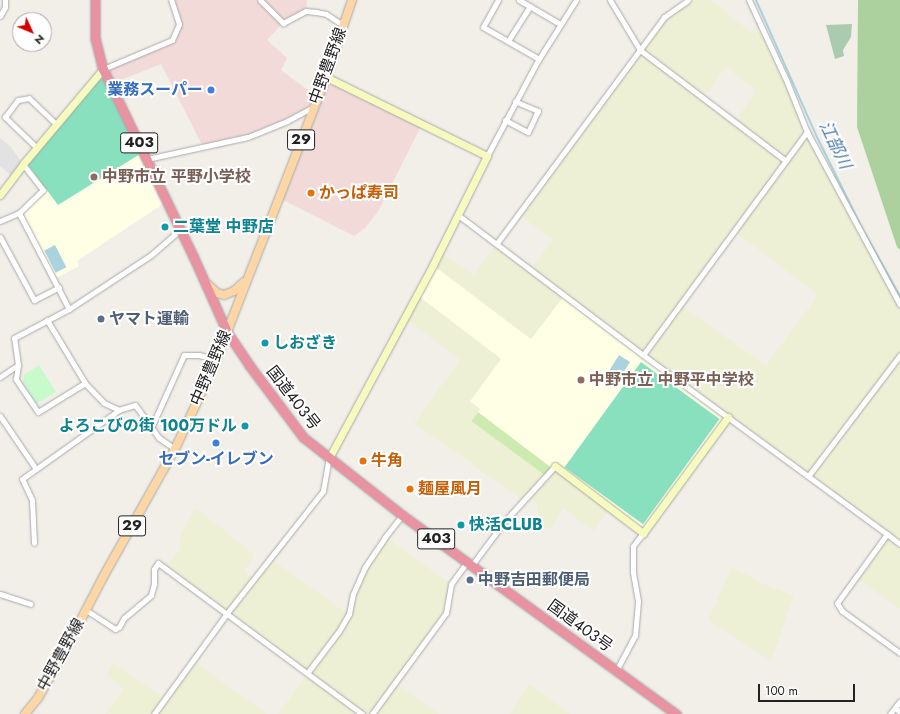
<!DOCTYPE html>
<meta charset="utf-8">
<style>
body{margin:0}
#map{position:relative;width:900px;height:714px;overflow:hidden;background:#f2efe9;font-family:Jost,"Noto Sans JP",sans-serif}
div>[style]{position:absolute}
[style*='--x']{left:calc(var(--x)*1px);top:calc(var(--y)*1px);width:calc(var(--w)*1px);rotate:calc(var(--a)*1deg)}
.commercial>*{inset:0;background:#f2dad9}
.education>*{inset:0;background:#ffffe5}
.farmland>*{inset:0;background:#eef0d5}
.grass>*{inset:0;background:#cdebb0}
.forest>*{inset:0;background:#add19e}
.cemetery>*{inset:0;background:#aacbaf}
.park>*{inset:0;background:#c8facc}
.pitch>*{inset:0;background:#88e0be;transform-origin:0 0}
.parking>*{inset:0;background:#e2e2e2}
.water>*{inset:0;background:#aad3df;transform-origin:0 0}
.stream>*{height:2px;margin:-1px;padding:0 1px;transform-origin:1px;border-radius:1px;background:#aad3df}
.roads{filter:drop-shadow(0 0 1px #a9a9a9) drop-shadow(0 0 1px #a9a9a9)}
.street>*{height:5px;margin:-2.5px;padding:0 2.5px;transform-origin:2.5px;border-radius:2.5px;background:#fff}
.secondary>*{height:7px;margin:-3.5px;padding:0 3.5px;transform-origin:3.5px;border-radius:3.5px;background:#f7fabf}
.primary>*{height:8px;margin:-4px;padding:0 4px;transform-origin:4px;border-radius:4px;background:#fcd6a4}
.highway>*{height:9px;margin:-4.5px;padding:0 4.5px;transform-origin:4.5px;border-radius:4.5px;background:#e892a2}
.dots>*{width:11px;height:11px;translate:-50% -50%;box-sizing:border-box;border:2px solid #fff;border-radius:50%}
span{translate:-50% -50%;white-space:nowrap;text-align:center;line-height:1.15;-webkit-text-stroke:4px #fff;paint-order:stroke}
.shield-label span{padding:1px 3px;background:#fff;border:1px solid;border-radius:3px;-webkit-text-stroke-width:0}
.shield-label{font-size:15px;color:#222;font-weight:700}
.street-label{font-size:16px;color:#222}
.shop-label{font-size:16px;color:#366cbe;font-weight:700}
.right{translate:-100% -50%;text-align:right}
.education-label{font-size:16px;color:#785e54;font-weight:700}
.left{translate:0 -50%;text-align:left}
.food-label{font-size:16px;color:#c56008;font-weight:700}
.culture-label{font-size:16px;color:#0d838f;font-weight:700}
.service-label{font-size:16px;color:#4e5e75;font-weight:700}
.water-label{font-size:17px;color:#4a7aab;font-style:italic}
.north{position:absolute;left:12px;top:12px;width:40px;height:40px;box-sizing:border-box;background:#fff;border:1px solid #a7a7a7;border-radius:50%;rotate:134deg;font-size:11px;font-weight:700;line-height:16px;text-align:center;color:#222}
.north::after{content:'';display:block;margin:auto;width:14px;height:18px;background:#d40000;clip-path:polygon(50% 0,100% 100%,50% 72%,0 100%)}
.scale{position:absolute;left:758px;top:684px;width:97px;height:18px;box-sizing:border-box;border:2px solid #222;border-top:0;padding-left:5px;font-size:12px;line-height:14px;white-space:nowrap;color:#222;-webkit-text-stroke:3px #fff;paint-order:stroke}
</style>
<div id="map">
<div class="commercial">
<div style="clip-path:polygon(171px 0,307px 0,306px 11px,283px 23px,267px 40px,287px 58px,281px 70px,317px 97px,326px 77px,422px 124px,379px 210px,366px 227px,354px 236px,279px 198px,313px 108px,248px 137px,203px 147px,161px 64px,111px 84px,103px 69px,172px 40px,179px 24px)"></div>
</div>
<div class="education">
<div style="clip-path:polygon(103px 69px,166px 202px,77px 261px,79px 266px,54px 279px,19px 213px,43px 190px,23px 164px)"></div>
<div style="clip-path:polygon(433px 265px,531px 339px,564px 295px,728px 417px,643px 533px,555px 467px,546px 476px,471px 421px,470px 401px,501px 359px,417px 295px)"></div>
</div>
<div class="farmland">
<div style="clip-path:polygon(evenodd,688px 0,711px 0,752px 33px,760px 23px,807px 132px,900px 306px,900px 609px,856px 578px,886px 534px,564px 296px,531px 339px,433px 265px,440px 251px,474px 275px,497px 243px,530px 269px,553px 240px,518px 214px,664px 17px,688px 0,726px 67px,756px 91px,735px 121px,703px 98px,726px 67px,688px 0,734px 231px,818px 295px,766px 365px,680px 305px,734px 231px)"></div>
<div style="clip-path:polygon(417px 295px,501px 359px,470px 401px,480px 409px,471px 421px,546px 476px,555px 466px,610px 508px,593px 531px,564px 508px,549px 530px,539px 523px,537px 505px,527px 497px,524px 501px,414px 423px,460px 360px,405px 318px)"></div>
<div style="clip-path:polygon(196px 508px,255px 555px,244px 571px,254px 579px,270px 558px,348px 614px,365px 567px,385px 537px,451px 584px,446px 613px,395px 683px,439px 714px,362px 714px,316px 679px,356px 714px,278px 714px,308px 673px,165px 568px,180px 549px,180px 535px)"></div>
<div style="clip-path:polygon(732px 567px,766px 585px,794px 596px,771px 661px,708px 620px)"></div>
<div style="clip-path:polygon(193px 661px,267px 714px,105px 714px,123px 689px,106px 674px,114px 663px,165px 699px)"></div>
<div style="clip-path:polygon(530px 684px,570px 714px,509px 714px)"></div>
</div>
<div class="grass">
<div style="clip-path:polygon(478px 412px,553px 469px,546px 476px,471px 421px)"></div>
</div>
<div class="forest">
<div style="clip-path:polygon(858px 0,900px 0,900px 250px,897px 247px,857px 127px)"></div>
</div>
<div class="cemetery">
<div style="clip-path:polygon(852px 24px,851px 37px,843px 50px,844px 56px,835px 59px,826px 25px)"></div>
</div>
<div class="park">
<div style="clip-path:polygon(39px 365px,56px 392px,36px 404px,23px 382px,24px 375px)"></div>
</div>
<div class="pitch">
<div style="clip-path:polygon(102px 76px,140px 154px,58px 205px,28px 165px)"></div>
<div style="left:641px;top:362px;width:97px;height:130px;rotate:36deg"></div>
</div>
<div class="parking">
<div style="clip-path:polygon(0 138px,10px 146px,23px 164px,13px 177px,0 166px)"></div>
</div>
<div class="water">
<div style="left:55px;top:245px;width:25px;height:12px;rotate:63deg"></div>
<div style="left:619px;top:355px;width:13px;height:24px;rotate:32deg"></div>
</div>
<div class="stream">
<div style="--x:756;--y:0;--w:152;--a:66"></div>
<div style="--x:818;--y:139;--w:99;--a:63.7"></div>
<div style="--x:862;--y:228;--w:78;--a:60.8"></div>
</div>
<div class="roads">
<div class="street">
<div style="--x:260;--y:0;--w:33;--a:45"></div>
<div style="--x:283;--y:23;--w:26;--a:-28"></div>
<div style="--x:306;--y:11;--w:10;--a:6"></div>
<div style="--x:316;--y:12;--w:10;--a:11"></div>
<div style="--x:326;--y:14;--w:20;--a:33"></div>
<div style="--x:498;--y:0;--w:31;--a:119"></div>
<div style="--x:483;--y:27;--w:64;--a:29.7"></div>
<div style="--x:519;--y:0;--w:48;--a:30.3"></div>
<div style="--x:610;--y:0;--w:58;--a:59"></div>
<div style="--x:640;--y:50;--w:183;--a:37.2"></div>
<div style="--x:749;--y:0;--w:90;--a:65.1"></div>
<div style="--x:787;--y:82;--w:54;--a:68.2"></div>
<div style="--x:807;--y:132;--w:196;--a:61.7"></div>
<div style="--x:0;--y:16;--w:10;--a:-61"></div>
<div style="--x:5;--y:7;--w:7;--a:-90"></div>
<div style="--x:508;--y:41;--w:41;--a:-57.8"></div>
<div style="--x:103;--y:69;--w:75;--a:-22.8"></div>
<div style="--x:172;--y:40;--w:17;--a:-66"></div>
<div style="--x:179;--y:24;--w:25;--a:-108"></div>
<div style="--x:505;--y:120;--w:26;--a:28"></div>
<div style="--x:528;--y:132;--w:23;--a:-65"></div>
<div style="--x:538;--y:111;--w:25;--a:-157"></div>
<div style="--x:37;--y:148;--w:45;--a:-135.9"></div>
<div style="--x:5;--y:117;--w:21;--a:-53"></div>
<div style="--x:18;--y:100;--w:11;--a:-10"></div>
<div style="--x:29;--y:98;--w:37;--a:44"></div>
<div style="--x:487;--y:156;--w:106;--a:-62"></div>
<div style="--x:537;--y:62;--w:73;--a:-57.8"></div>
<div style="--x:147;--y:159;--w:103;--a:-12.3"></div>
<div style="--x:248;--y:137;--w:42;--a:-22.3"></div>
<div style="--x:287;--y:121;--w:30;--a:-28"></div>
<div style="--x:19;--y:213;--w:108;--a:62.5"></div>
<div style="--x:458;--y:215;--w:232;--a:37.1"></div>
<div style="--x:643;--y:355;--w:303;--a:36.3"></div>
<div style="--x:887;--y:534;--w:85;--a:125.9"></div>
<div style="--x:837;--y:603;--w:9;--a:58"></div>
<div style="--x:842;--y:611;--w:72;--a:35.9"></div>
<div style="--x:0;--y:221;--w:21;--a:-23"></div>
<div style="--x:19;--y:213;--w:33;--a:-44"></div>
<div style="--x:43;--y:190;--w:33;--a:-128"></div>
<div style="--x:0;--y:237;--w:72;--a:61.6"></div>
<div style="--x:34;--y:300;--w:28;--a:-27"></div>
<div style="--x:497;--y:243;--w:281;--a:-53.5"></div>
<div style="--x:664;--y:17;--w:29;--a:-35"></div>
<div style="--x:47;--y:320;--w:74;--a:58.9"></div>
<div style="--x:643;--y:355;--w:277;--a:-53.7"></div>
<div style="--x:0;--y:377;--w:22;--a:-34"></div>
<div style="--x:0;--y:416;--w:64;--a:55.8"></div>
<div style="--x:151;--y:428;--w:80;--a:-65.7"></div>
<div style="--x:184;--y:355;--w:15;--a:0"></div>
<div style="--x:199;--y:355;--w:18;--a:16"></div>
<div style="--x:175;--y:449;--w:19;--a:-145"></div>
<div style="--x:159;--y:438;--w:41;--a:-126"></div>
<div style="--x:135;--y:405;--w:17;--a:163"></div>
<div style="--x:119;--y:410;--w:17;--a:-155"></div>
<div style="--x:104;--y:403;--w:28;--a:-134"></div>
<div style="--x:85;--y:383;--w:55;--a:148.3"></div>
<div style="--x:38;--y:412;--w:40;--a:-124"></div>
<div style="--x:16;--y:379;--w:14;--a:-82"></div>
<div style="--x:18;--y:365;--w:27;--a:-98"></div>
<div style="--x:14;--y:338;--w:62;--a:-27.8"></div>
<div style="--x:69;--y:309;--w:98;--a:-33.4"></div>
<div style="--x:151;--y:255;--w:38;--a:-41"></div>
<div style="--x:809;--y:475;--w:151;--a:-52.8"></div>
<div style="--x:887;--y:534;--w:16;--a:38"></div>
<div style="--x:34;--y:543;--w:43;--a:-92.7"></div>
<div style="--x:32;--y:500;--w:23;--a:-115"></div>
<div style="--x:22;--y:479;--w:119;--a:-35.4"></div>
<div style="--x:472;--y:565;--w:54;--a:-53.3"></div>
<div style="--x:504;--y:522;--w:76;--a:-47.7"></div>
<div style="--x:0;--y:594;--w:32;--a:18"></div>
<div style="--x:86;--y:610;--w:35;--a:33"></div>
<div style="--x:115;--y:629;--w:4;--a:-27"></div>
<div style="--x:119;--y:627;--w:10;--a:-61"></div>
<div style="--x:124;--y:618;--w:35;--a:-40"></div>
<div style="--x:151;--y:595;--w:11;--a:-75"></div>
<div style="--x:154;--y:584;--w:15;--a:-90"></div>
<div style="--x:154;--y:569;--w:7;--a:-56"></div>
<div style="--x:158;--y:563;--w:254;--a:36.5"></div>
<div style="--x:616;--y:671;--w:40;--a:-62"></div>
<div style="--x:635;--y:636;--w:35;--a:-85"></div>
<div style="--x:638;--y:601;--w:29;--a:-100"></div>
<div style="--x:633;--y:572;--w:26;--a:-90"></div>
<div style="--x:633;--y:546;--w:16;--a:-52"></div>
<div style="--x:308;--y:672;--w:51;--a:-52.9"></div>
<div style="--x:339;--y:631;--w:20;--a:-60"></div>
<div style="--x:349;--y:614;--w:20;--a:-79"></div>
<div style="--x:353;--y:594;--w:30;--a:-66"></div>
<div style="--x:365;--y:567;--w:36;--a:-56"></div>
<div style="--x:385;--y:537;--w:28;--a:-52"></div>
<div style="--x:895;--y:708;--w:6;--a:39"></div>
<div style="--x:154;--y:714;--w:125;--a:-54.1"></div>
<div style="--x:227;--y:613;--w:155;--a:-51.8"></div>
<div style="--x:323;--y:491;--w:34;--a:-80"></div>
<div style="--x:372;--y:714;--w:125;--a:-53.8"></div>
<div style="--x:446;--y:613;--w:29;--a:-80"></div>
<div style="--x:451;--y:584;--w:27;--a:-54"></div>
<div style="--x:890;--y:714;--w:16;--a:-52"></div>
</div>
<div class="secondary">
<div style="--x:326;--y:77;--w:179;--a:26.1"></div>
<div style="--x:487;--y:156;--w:122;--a:116.4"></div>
<div style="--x:433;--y:265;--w:219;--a:118.3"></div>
<div style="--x:0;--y:195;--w:39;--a:-53"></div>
<div style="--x:23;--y:164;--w:124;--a:-49.9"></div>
<div style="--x:555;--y:466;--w:111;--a:37.3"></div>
<div style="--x:643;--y:533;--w:144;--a:-53.8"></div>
</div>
<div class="primary">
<div style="--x:206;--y:283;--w:15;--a:42"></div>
<div style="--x:217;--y:293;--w:7;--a:16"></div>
<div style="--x:224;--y:295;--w:11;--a:-22"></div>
<div style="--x:234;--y:291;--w:13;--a:-42"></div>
<div style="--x:25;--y:714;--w:21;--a:-51"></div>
<div style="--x:38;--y:698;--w:48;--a:-60.3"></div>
<div style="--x:62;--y:656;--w:87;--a:-62.5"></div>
<div style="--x:102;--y:579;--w:149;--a:-60.7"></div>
<div style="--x:175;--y:449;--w:54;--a:-64.9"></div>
<div style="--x:198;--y:400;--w:44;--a:-65.8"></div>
<div style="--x:216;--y:360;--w:151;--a:-68.7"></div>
<div style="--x:271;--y:219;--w:152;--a:-68.8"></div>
<div style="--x:326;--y:77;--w:81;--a:-71.3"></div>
</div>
<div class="highway">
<div style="--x:95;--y:0;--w:38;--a:90"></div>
<div style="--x:95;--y:38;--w:32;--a:76"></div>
<div style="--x:103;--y:69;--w:208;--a:64.3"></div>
<div style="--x:193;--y:256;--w:83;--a:65.9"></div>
<div style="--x:227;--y:332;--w:40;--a:56"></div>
<div style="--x:249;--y:365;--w:90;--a:53.1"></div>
<div style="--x:303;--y:437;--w:126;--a:38.2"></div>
<div style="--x:402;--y:515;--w:339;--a:36"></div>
</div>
</div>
<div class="dots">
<div style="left:211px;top:90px;background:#3f7fe0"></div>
<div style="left:94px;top:177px;background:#8d6e63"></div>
<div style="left:311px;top:193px;background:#e8710a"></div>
<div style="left:165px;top:227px;background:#0f9aa8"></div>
<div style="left:101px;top:319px;background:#5c6f8a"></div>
<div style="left:265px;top:343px;background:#0f9aa8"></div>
<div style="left:581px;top:380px;background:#8d6e63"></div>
<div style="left:245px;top:426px;background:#0f9aa8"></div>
<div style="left:216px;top:443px;background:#3f7fe0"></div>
<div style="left:363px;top:461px;background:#e8710a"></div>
<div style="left:410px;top:489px;background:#e8710a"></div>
<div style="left:461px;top:525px;background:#0f9aa8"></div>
<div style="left:470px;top:580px;background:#5c6f8a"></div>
</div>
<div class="shield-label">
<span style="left:301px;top:140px">29</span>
<span style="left:139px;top:143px">403</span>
<span style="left:132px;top:526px">29</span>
<span style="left:436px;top:539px">403</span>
</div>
<div class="street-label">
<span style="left:328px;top:66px;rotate:-70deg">中野豊野線</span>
<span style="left:211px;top:368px;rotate:-67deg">中野豊野線</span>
<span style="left:293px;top:398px;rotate:52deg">国道403号</span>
<span style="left:580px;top:626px;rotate:36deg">国道403号</span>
<span style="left:61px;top:655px;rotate:-61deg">中野豊野線</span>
</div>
<div class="shop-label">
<span class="right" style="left:203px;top:90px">業務スーパー</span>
<span style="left:216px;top:459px">セブン-イレブン</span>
</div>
<div class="education-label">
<span class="left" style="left:102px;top:177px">中野市立 平野小学校</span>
<span class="left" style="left:589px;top:380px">中野市立 中野平中学校</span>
</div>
<div class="food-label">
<span class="left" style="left:319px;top:193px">かっぱ寿司</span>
<span class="left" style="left:371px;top:461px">牛角</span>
<span class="left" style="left:418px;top:489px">麺屋風月</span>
</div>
<div class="culture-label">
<span class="left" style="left:173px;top:227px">二葉堂 中野店</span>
<span class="left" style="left:273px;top:343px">しおざき</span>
<span class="right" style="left:237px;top:426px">よろこびの街 100万ドル</span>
<span class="left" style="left:469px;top:525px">快活CLUB</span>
</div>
<div class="service-label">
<span class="left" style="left:109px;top:319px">ヤマト運輸</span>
<span class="left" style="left:478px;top:580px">中野吉田郵便局</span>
</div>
<div class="water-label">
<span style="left:835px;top:145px;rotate:64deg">江部川</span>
</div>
<div class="north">N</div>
<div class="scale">100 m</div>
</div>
